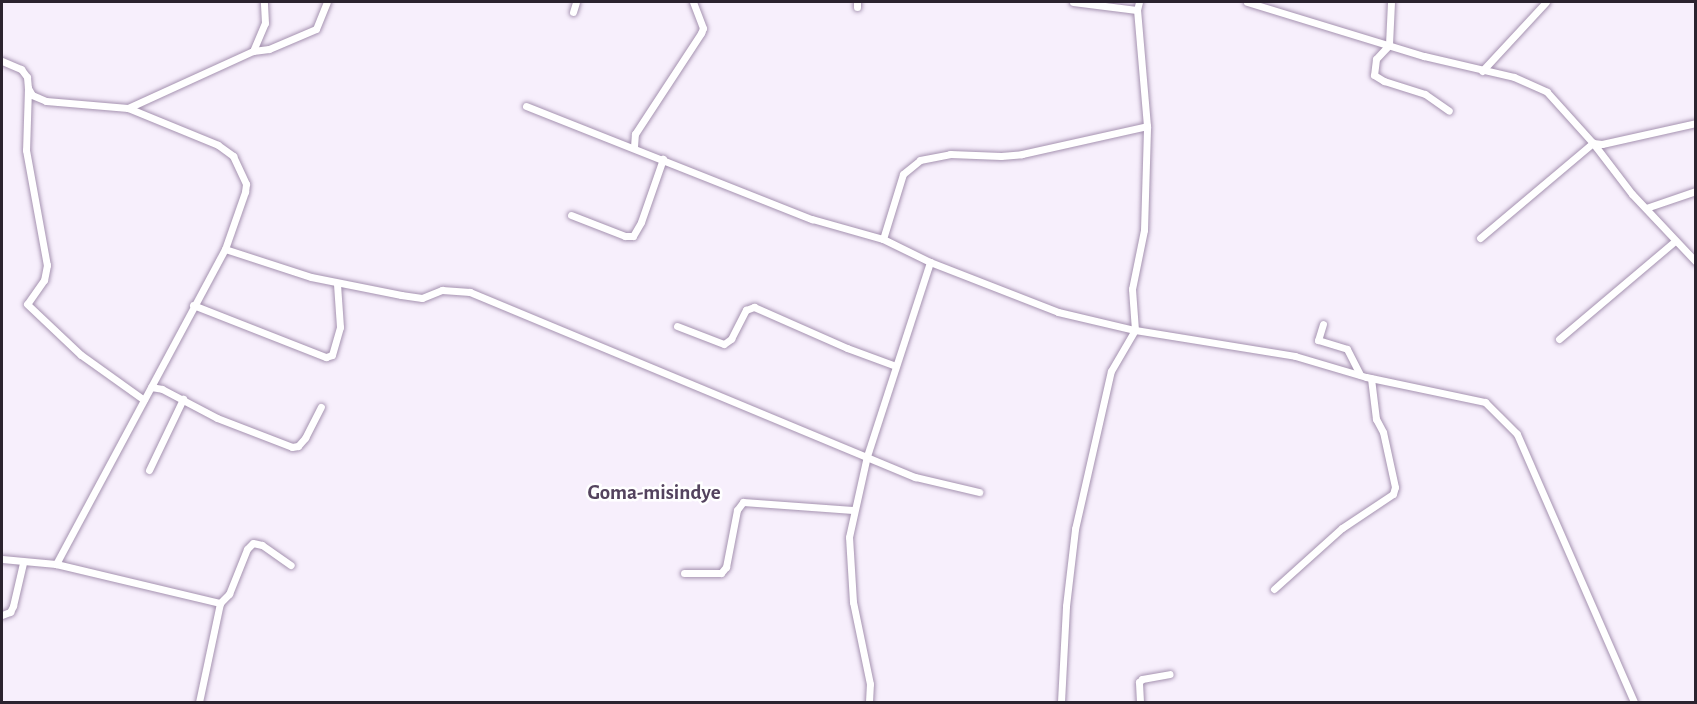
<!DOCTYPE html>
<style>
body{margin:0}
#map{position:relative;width:1697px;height:704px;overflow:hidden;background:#f7effc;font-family:"Alegreya Sans",sans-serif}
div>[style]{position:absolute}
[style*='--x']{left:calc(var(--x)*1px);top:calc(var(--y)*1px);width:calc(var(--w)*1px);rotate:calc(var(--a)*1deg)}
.roads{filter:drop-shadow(0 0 2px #a592b0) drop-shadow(0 0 2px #a592b0)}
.minor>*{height:7px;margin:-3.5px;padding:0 3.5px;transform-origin:3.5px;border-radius:3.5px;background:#fff}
span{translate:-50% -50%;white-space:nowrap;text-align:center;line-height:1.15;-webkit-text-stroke:5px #fff;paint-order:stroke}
.quarter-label{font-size:21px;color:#54435e;font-weight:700}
.frame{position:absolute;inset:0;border:3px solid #2b232f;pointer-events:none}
</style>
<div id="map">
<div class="roads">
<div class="minor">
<div style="--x:1073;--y:2;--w:64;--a:7.1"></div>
<div style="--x:1247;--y:2;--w:185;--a:17"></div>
<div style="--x:1424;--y:56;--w:92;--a:13.1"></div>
<div style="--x:1514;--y:77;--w:36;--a:24"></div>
<div style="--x:1547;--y:92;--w:69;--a:48"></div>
<div style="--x:1593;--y:143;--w:64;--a:52.6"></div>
<div style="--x:1632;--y:194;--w:93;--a:46.7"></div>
<div style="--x:1391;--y:2;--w:43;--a:92.7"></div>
<div style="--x:1389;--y:45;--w:19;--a:133"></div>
<div style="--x:1376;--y:59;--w:16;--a:97"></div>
<div style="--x:1374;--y:75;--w:12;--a:31"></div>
<div style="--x:1384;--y:81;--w:43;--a:17.6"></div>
<div style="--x:1425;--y:94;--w:29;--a:35"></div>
<div style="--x:857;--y:7;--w:5;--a:-90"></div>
<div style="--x:573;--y:12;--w:10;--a:-73"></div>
<div style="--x:253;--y:51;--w:16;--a:-7"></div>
<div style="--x:269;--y:49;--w:51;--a:-23.1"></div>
<div style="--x:316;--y:29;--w:29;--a:-68"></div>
<div style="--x:2;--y:61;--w:21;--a:23"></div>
<div style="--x:21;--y:69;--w:10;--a:53"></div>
<div style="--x:27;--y:77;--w:11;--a:85"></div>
<div style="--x:28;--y:88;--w:8;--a:60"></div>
<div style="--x:32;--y:95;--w:15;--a:23"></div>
<div style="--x:46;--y:101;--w:82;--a:4.9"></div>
<div style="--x:128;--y:108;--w:137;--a:-24.5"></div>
<div style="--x:253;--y:51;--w:30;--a:-67"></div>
<div style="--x:265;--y:23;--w:21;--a:-93"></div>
<div style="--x:1482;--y:71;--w:94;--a:-47.2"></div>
<div style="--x:28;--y:88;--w:62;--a:91.8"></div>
<div style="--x:26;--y:150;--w:117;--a:79.7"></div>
<div style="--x:47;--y:265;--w:15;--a:101"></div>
<div style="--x:44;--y:280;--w:29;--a:125"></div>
<div style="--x:27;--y:304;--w:74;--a:43.4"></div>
<div style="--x:81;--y:355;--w:77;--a:35.5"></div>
<div style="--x:526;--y:106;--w:308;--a:21.6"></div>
<div style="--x:812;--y:219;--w:74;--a:15.7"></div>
<div style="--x:883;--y:239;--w:52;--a:26.1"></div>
<div style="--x:128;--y:108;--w:97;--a:22.3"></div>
<div style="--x:218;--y:145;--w:19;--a:36"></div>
<div style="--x:233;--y:156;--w:31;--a:65"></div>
<div style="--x:246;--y:184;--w:8;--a:97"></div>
<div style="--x:245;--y:192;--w:60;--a:109.3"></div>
<div style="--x:634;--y:147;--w:13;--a:-86"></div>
<div style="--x:635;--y:134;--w:121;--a:-56.8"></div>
<div style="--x:701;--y:33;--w:5;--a:-68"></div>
<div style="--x:703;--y:28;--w:28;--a:-111"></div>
<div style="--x:1646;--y:208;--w:53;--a:-18.8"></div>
<div style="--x:571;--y:215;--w:58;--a:21.3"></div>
<div style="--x:625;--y:236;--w:8;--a:0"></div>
<div style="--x:633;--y:236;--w:16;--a:-60"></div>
<div style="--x:641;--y:222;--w:67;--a:-70.8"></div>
<div style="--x:1480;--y:238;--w:148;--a:-40.1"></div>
<div style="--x:1593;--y:143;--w:9;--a:6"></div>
<div style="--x:1602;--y:144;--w:96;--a:-12.6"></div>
<div style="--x:883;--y:239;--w:68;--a:-72.9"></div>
<div style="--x:903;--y:174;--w:22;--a:-39"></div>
<div style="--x:920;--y:160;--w:31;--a:-11"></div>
<div style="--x:950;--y:154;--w:51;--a:2.2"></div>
<div style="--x:1001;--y:156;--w:21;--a:-5"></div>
<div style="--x:1022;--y:154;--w:128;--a:-12.6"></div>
<div style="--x:193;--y:305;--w:143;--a:21.4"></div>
<div style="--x:326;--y:357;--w:6;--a:-18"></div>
<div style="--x:332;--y:355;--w:29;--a:-74"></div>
<div style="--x:340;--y:327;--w:43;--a:-94"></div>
<div style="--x:1323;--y:324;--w:17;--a:107"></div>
<div style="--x:1318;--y:340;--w:30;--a:17"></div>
<div style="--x:1347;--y:349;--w:29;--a:63"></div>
<div style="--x:677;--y:326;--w:50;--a:21"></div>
<div style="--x:724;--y:344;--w:9;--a:-36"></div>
<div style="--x:731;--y:339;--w:33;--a:-63"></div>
<div style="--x:746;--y:310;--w:9;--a:-21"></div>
<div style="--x:754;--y:307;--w:102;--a:23.8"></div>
<div style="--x:847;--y:348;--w:52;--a:20.2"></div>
<div style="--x:1559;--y:339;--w:152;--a:-40.2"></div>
<div style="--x:151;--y:387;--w:11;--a:10"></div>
<div style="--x:162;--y:389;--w:62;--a:27.8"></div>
<div style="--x:217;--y:418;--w:80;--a:21.1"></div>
<div style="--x:292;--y:447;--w:6;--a:-9"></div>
<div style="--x:298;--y:446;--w:11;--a:-49"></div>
<div style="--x:305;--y:438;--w:35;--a:-63"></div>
<div style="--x:149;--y:470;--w:79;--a:-64.4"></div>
<div style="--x:2;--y:559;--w:54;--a:5.3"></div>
<div style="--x:56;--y:564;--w:169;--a:13.4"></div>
<div style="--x:220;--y:603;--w:13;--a:-45"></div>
<div style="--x:229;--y:594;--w:48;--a:-68.2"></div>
<div style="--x:247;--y:549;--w:8;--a:-45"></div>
<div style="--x:253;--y:543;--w:9;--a:13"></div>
<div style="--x:262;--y:545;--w:35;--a:35"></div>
<div style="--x:56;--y:564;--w:357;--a:-61.8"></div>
<div style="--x:225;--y:249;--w:90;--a:18"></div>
<div style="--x:311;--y:277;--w:92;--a:11.3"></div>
<div style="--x:401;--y:295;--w:21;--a:8"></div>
<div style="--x:422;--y:298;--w:22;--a:-22"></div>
<div style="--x:442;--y:290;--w:28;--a:4"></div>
<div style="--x:470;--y:292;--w:482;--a:22.6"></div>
<div style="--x:915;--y:477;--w:66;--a:13.2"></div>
<div style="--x:684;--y:573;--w:37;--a:0"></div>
<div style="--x:721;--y:573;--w:8;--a:-50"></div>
<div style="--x:726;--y:567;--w:58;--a:-79.1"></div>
<div style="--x:737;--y:510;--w:10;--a:-53"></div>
<div style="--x:743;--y:502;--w:110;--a:4.2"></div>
<div style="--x:1274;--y:589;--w:91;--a:-41.9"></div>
<div style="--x:1342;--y:528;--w:61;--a:-33.7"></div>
<div style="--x:1393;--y:494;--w:7;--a:-74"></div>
<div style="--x:1395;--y:487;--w:56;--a:-102.3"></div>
<div style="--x:1383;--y:432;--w:15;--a:-118"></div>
<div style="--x:1376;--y:419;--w:41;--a:-97"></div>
<div style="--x:2;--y:615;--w:9;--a:-21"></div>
<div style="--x:10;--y:612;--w:7;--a:-63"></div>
<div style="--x:13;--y:606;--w:44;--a:-76.9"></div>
<div style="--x:199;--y:702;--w:101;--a:-78"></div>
<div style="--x:869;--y:702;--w:18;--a:-87"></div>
<div style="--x:870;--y:684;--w:84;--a:-101.7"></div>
<div style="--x:853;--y:602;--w:65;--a:-93.5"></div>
<div style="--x:849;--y:537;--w:83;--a:-77.5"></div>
<div style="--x:867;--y:456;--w:204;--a:-72"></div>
<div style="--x:930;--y:262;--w:137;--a:21.3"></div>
<div style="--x:1058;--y:312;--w:79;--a:13.2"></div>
<div style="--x:1135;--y:330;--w:162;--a:9.2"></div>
<div style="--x:1295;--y:356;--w:74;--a:16.5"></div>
<div style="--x:1366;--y:377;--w:122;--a:11.9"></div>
<div style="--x:1485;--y:402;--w:45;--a:45"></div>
<div style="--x:1517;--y:434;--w:292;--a:66.4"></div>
<div style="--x:1061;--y:702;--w:96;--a:-87"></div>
<div style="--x:1066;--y:606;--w:78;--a:-83.3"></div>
<div style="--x:1075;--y:529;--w:162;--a:-77.2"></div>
<div style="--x:1111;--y:371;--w:48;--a:-59.7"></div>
<div style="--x:1135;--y:330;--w:41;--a:-94.2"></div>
<div style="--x:1132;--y:289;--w:60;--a:-78.5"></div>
<div style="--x:1144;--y:230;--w:104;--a:-88.3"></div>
<div style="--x:1147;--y:126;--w:116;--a:-94.9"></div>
<div style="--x:1137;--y:10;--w:8;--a:-76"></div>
<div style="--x:1140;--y:702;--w:20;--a:-93"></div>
<div style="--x:1139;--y:682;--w:4;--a:-45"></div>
<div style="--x:1142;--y:679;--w:28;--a:-10"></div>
</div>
</div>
<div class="quarter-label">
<span style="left:654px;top:493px">Goma-misindye</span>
</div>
<div class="frame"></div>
</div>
